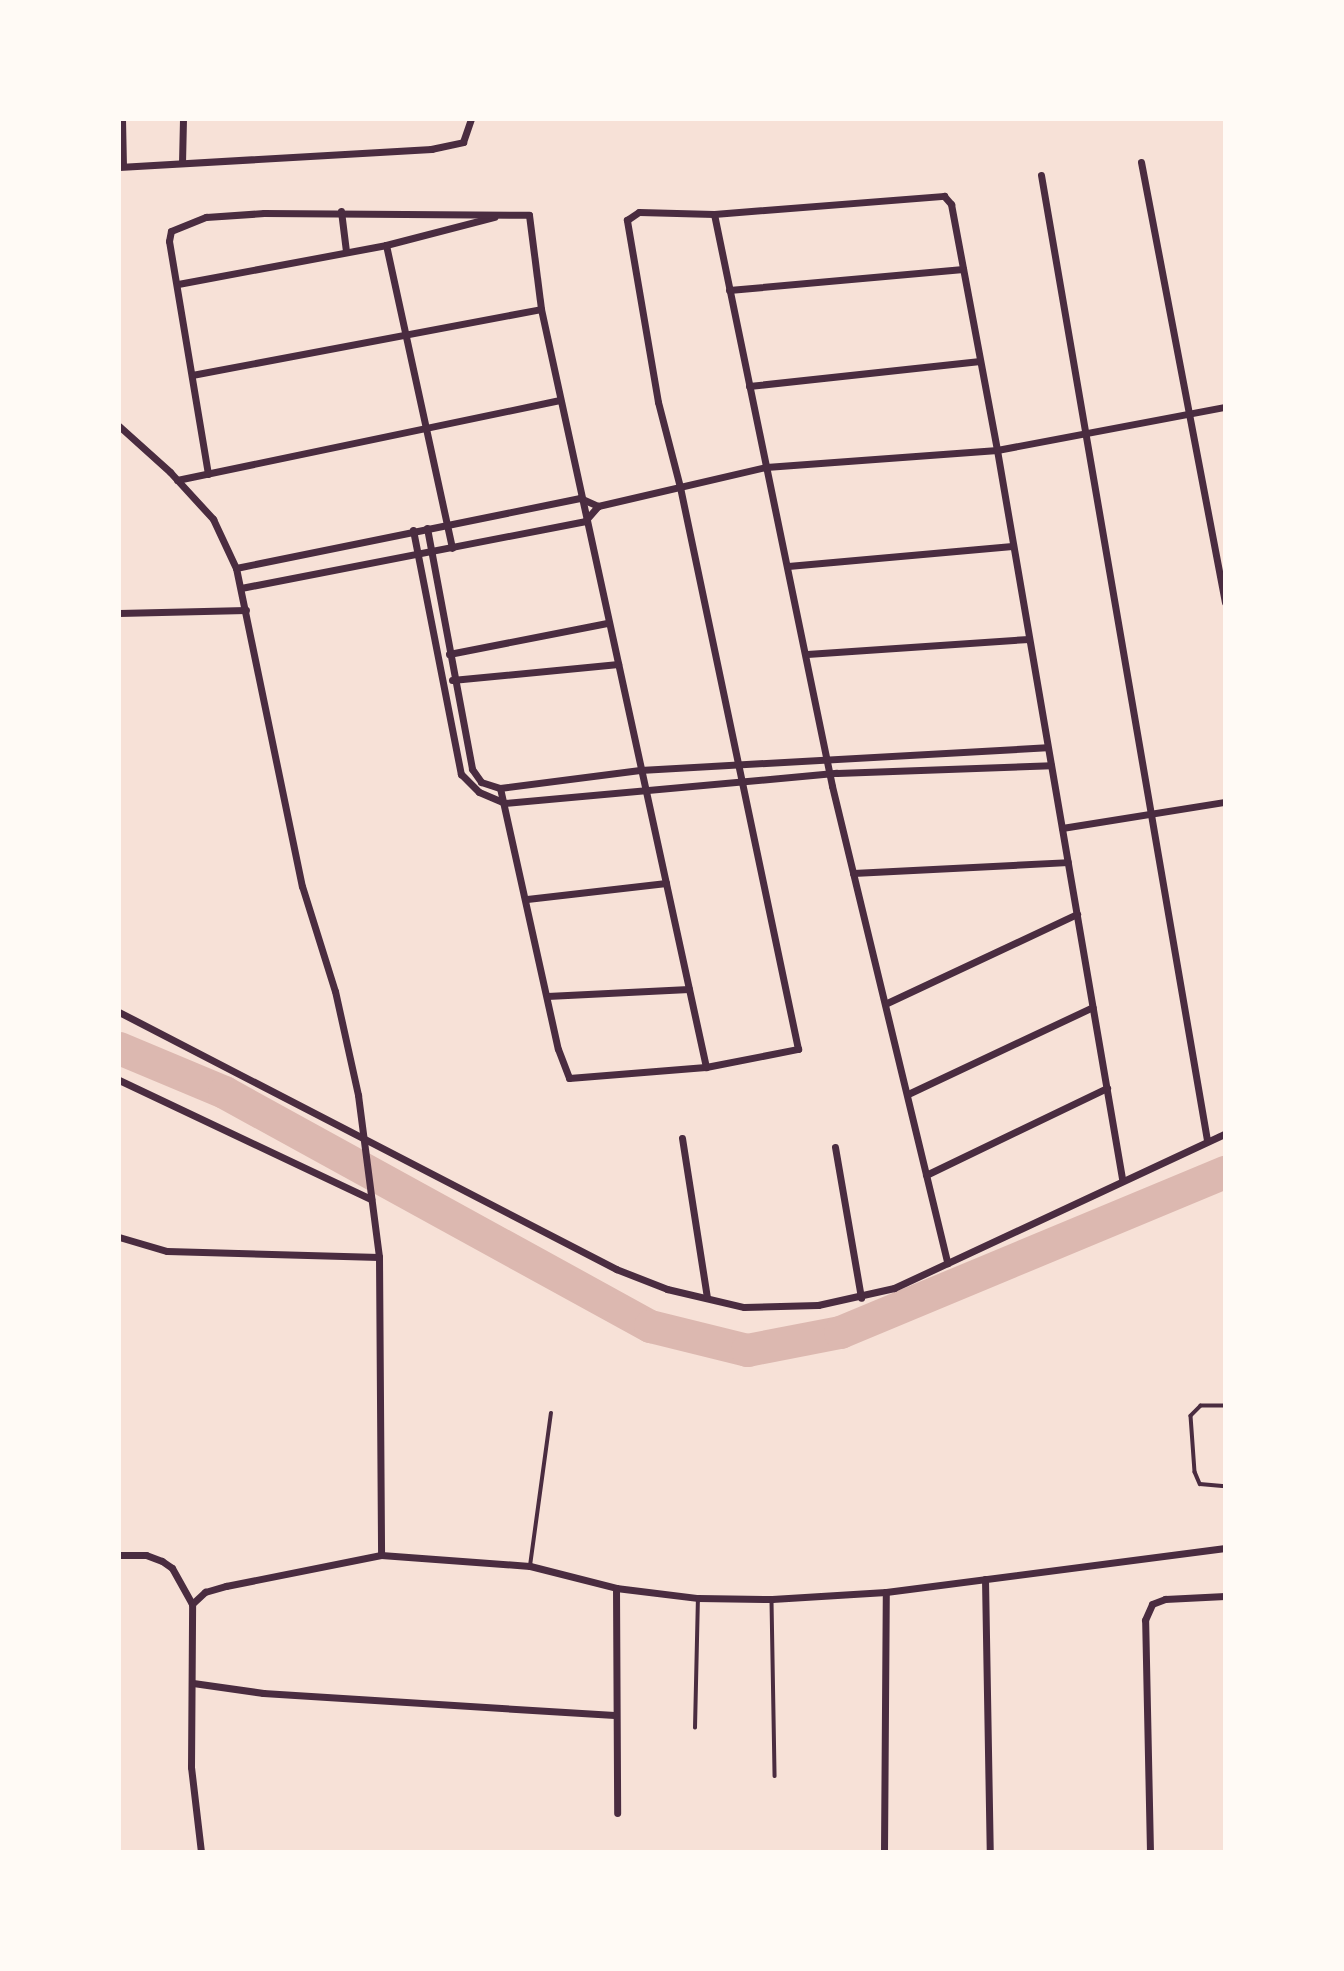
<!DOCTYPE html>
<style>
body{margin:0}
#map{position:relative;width:1344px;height:1971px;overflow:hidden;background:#f7e1d7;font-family:"Source Sans 3",sans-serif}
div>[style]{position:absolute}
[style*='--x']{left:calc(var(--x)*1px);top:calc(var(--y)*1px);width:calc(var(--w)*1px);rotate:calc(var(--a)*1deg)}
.river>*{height:33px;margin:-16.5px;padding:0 16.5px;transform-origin:16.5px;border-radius:16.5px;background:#dcb8b0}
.service>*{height:3.5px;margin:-1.75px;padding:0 1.75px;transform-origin:1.75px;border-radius:1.75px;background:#4a2c40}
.minor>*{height:7px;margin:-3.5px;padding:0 3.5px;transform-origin:3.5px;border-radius:3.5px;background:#4a2c40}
span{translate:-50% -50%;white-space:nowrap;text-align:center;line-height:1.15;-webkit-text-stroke:5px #fffaf5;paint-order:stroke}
.frame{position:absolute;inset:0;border:121px solid #fffaf5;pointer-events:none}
</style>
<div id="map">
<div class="river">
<div style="--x:119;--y:1048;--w:114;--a:22.7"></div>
<div style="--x:224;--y:1092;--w:486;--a:28.8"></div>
<div style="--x:650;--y:1326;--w:100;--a:13.9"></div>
<div style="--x:747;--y:1350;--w:95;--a:-11"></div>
<div style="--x:840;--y:1332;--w:417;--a:-22.6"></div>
</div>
<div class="service">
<div style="--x:1225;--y:1406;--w:24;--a:180"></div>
<div style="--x:1201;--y:1406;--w:14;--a:135"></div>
<div style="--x:1191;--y:1416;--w:56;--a:85.9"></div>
<div style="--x:1195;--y:1472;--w:13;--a:67"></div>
<div style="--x:1200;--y:1484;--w:25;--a:5"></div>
<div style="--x:530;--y:1566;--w:154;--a:-82.2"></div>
<div style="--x:772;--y:1601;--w:175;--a:89"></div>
<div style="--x:695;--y:1728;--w:130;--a:-88.7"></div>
</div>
<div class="minor">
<div style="--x:122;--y:119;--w:47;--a:88.8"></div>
<div style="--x:1141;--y:162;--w:448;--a:79.2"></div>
<div style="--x:182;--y:163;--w:44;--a:-88.7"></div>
<div style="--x:119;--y:167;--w:313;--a:-3.3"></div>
<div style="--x:431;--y:149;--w:33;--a:-12"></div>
<div style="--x:463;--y:142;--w:24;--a:-71"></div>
<div style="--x:1041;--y:175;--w:979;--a:80.24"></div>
<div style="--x:341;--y:211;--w:40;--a:82.9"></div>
<div style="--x:714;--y:214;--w:584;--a:78.34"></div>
<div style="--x:832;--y:786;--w:491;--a:76.4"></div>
<div style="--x:386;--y:245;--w:310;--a:77.7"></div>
<div style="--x:178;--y:284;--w:212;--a:-10.6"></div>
<div style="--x:386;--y:245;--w:112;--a:-14.5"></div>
<div style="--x:729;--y:290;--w:235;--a:-5.1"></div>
<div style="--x:192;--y:375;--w:355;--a:-10.7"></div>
<div style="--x:749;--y:386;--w:230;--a:-6.2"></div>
<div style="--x:119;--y:426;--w:69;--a:42"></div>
<div style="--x:170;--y:472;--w:64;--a:47.5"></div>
<div style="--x:213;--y:519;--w:54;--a:64.9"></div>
<div style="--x:236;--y:568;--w:325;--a:78.3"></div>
<div style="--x:302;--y:886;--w:110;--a:72.6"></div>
<div style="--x:335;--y:991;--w:107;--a:77.5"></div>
<div style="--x:358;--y:1095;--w:163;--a:82.6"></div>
<div style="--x:379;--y:1257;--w:298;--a:89.6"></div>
<div style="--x:208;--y:474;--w:236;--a:-99.5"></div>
<div style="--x:169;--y:241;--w:10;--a:-79"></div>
<div style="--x:171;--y:231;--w:38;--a:-22"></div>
<div style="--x:206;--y:217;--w:58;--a:-3.9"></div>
<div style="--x:264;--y:213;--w:265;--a:0.4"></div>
<div style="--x:529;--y:215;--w:95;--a:82.7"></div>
<div style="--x:541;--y:309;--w:776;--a:77.72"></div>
<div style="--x:177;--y:480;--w:391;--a:-11.8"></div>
<div style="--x:427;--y:528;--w:245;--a:79.4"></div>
<div style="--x:472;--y:769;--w:16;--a:55"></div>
<div style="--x:481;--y:782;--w:20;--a:18"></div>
<div style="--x:500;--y:788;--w:141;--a:-7.3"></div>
<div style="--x:640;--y:770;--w:407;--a:-3.2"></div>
<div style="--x:413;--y:530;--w:249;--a:78.9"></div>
<div style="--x:461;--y:774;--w:25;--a:45"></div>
<div style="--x:479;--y:792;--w:28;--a:23"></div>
<div style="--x:505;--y:803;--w:333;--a:-5.2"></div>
<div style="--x:837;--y:773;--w:214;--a:-2.1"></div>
<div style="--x:788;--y:566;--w:225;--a:-5.1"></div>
<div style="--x:236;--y:568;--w:351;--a:-11.5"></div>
<div style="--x:580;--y:498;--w:20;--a:24"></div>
<div style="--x:241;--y:588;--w:350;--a:-11"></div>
<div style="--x:585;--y:521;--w:20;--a:-49"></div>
<div style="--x:598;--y:506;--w:172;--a:-13.1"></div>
<div style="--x:766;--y:467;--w:232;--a:-4.2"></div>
<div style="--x:997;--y:450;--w:232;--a:-10.7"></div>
<div style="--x:119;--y:613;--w:127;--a:-1.4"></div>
<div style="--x:449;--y:654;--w:161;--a:-11.1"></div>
<div style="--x:807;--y:654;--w:222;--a:-3.9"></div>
<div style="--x:452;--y:680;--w:167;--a:-5.5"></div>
<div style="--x:500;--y:788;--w:267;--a:77.5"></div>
<div style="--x:558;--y:1049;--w:31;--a:69"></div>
<div style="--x:569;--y:1078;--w:137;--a:-4.6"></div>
<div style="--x:706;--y:1067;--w:94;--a:-11.1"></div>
<div style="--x:798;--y:1049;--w:574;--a:-101.86"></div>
<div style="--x:680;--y:487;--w:88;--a:-104.5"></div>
<div style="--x:658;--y:402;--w:185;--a:-99.7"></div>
<div style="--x:627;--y:220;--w:14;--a:-34"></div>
<div style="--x:639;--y:212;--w:75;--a:1.5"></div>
<div style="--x:714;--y:214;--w:231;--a:-4.5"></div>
<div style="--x:944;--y:196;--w:11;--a:49"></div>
<div style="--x:951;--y:204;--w:250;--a:79.4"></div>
<div style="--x:997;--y:450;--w:739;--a:80.26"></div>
<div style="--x:1062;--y:828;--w:165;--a:-9.1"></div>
<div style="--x:853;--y:873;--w:215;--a:-2.9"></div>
<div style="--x:527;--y:899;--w:140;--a:-6.6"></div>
<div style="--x:547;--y:996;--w:142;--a:-2.8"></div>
<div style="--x:887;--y:1003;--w:210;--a:-25.1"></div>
<div style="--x:119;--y:1012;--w:560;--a:27.34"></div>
<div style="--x:616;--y:1269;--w:55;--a:21.4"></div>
<div style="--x:667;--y:1289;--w:79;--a:13.2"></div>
<div style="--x:744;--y:1307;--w:74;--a:-1.5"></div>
<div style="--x:818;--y:1305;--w:78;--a:-12.6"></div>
<div style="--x:894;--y:1288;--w:365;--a:-25"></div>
<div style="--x:119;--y:1080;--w:279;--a:25.3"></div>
<div style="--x:908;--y:1094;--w:204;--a:-25.2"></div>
<div style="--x:682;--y:1138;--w:162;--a:81.1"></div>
<div style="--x:835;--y:1147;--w:153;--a:80.2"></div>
<div style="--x:926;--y:1175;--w:201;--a:-25.7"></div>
<div style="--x:119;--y:1237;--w:50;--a:16.3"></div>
<div style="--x:167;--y:1251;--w:212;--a:1.6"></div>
<div style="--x:119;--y:1555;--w:27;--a:0"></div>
<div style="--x:146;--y:1555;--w:17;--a:21"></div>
<div style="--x:162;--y:1561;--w:12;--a:35"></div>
<div style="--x:172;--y:1568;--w:41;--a:60.9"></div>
<div style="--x:985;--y:1579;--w:273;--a:89"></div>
<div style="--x:616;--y:1588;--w:225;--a:89.7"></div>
<div style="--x:193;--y:1683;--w:71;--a:8.1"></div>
<div style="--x:263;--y:1693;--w:352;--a:3.6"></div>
<div style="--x:201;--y:1852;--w:86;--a:-96.7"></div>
<div style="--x:191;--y:1767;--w:163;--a:-89.6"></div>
<div style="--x:192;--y:1604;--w:18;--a:-43"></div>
<div style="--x:205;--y:1592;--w:22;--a:-16"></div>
<div style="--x:226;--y:1586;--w:158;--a:-11.3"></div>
<div style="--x:381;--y:1555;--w:149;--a:4.2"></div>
<div style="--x:530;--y:1566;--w:89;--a:14.3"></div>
<div style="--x:616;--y:1588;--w:83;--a:7"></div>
<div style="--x:698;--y:1598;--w:74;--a:0.8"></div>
<div style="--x:772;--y:1599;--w:114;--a:-3.5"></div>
<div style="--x:886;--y:1592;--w:342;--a:-7.4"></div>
<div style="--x:884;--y:1852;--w:260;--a:-89.6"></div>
<div style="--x:1150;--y:1852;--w:232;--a:-91.2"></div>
<div style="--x:1145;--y:1620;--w:17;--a:-66"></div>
<div style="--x:1152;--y:1604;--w:14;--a:-21"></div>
<div style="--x:1165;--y:1599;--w:60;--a:-2.9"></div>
</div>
<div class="frame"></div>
</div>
